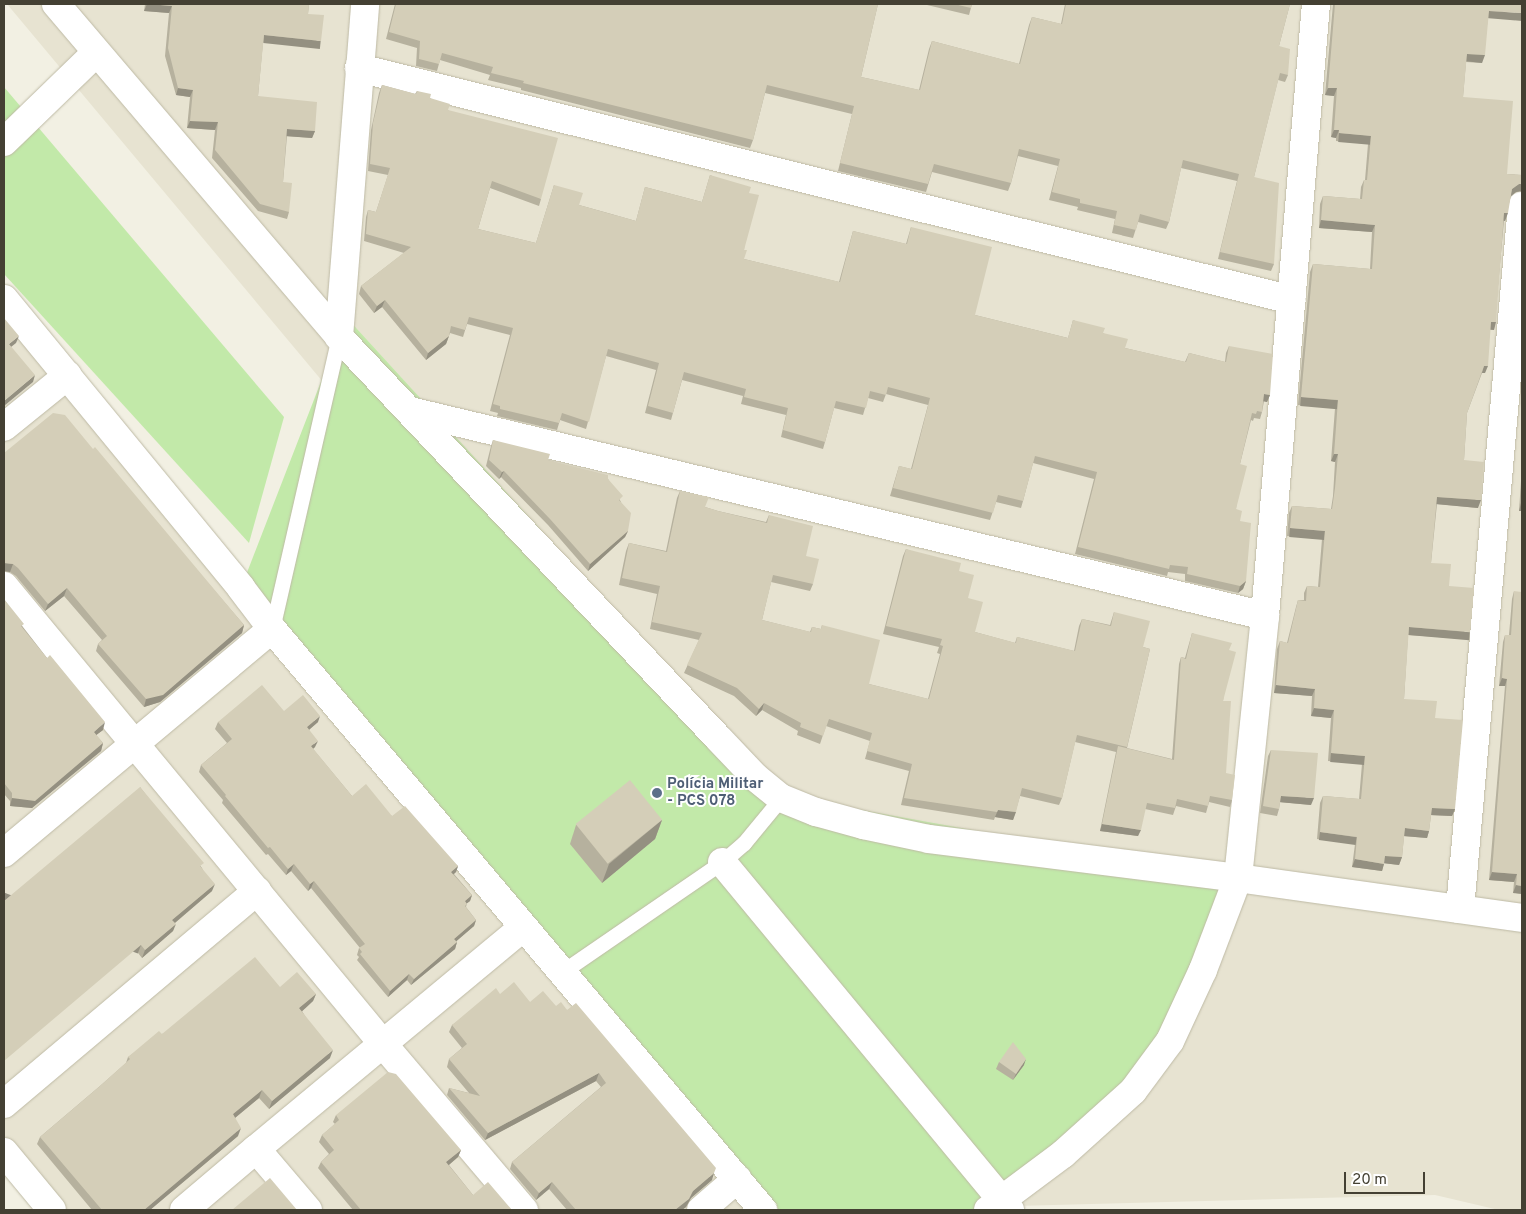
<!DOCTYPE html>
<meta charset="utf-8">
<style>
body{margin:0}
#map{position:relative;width:1526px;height:1214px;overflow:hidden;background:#f2f0e3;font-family:Overpass,sans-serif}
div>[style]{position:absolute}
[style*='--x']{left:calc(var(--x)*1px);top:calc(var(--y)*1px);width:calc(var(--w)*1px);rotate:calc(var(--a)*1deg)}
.residential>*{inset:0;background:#e7e3d1}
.green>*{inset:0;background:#c2e9a9}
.roads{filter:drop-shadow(0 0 1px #bebaa5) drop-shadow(0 0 1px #bebaa5)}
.lane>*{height:15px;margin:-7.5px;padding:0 7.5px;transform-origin:7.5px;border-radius:7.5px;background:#fff}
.street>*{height:28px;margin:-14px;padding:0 14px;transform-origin:14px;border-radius:14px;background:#fff}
.wall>*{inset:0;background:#b6b19e}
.shaded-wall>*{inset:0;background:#949081;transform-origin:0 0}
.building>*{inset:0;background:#d4ceb8;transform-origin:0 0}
.dots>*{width:14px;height:14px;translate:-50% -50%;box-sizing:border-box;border:2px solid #fff;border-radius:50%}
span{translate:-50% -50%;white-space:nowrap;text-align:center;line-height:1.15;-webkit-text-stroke:4px #fff;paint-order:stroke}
.service-label{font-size:15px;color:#4e5e75;font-weight:700}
.left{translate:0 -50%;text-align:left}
.frame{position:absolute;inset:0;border:5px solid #444033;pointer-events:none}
.scale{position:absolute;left:1344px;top:1172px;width:81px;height:22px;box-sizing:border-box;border:2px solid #444033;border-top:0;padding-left:6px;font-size:15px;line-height:18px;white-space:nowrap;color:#444033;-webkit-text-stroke:4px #fff;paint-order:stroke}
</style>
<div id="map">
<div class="residential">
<div style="clip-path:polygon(7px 4px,1522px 4px,1522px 1210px,1499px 1210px,1435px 1195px,1012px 1206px)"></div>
<div style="clip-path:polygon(4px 305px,763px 1210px,52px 1210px,4px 1152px)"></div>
</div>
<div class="green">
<div style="clip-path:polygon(4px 87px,284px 417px,249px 543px,4px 274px)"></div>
<div style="clip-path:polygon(346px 317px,784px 796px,1238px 878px,1173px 1028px,1127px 1091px,988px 1210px,764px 1210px,241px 588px)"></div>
</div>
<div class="roads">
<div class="lane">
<div style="--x:272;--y:629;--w:300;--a:-77.1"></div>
<div style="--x:562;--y:972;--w:194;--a:-34.5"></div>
<div style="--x:722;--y:862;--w:29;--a:-41"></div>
<div style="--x:744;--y:843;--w:58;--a:-50.6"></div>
</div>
<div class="street">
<div style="--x:56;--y:4;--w:437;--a:49.6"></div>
<div style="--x:339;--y:337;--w:553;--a:46.61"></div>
<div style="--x:719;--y:739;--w:52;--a:46.5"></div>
<div style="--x:755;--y:777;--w:33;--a:39"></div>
<div style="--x:781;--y:798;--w:38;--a:22"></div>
<div style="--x:816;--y:812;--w:49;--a:15.5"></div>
<div style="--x:863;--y:825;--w:67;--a:12"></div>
<div style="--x:929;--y:839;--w:311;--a:7.2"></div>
<div style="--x:1238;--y:878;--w:287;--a:8"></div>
<div style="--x:359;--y:68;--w:961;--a:13.96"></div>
<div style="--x:4;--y:142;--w:128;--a:-44.1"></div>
<div style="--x:4;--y:299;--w:374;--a:50.6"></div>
<div style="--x:241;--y:588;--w:51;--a:52.9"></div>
<div style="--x:272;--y:629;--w:761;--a:49.8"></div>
<div style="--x:339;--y:337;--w:334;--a:-85.5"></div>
<div style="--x:410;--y:411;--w:879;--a:13.48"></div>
<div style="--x:4;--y:427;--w:82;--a:-39.1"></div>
<div style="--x:4;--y:586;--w:594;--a:50.39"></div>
<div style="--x:383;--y:1044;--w:218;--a:49.7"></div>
<div style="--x:4;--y:853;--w:349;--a:-39.9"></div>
<div style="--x:722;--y:862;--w:452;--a:50.4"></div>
<div style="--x:1460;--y:909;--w:706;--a:-84.96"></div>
<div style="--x:4;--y:1104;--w:331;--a:-40.1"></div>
<div style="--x:4;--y:1152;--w:75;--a:50.4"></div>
<div style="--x:184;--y:1210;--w:94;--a:-40.3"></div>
<div style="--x:308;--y:1210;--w:80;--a:-130.4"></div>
<div style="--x:256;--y:1149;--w:347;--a:-39.7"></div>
<div style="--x:701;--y:1210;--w:48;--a:-40.7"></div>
<div style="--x:988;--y:1210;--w:94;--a:-36.7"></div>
<div style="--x:1063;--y:1154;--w:94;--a:-42"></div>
<div style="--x:1133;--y:1091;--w:62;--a:-53.5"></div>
<div style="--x:1170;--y:1041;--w:78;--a:-65.1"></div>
<div style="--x:1203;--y:970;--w:98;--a:-69.2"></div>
<div style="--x:1238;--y:878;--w:263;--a:-84.1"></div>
<div style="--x:1265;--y:616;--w:614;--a:-85.24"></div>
</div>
</div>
<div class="wall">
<div style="clip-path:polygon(145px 4px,309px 4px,308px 14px,319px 48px,263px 42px,258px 96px,315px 131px,312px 138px,287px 136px,283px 182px,289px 212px,287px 219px,258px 211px,212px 158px,215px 130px,187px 128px,190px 97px,176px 95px,165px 56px,169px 13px,144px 11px)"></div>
<div style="clip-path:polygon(395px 4px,878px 4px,861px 77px,919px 90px,929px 49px,932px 41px,1019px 64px,1029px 25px,1032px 17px,1061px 24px,1065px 4px,1290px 4px,1279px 46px,1288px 75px,1285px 82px,1278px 80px,1254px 177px,1274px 264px,1271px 271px,1218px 259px,1237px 181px,1181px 168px,1169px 222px,1166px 229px,1138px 222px,1133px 238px,1112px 233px,1115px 219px,1077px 210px,1078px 207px,1049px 200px,1058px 166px,1018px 156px,1011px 183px,1008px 191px,932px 172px,926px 192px,838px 171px,852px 114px,765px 93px,753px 140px,750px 148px,521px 90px,521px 88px,488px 80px,490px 75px,440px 60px,437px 71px,416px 66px,417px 48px,386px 39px)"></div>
<div style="clip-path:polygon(928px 4px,972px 4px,969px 15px,927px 5px)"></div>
<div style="clip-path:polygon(1333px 4px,1522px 4px,1488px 18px,1482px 63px,1466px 62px,1463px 97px,1507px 174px,1522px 175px,1522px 191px,1516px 192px,1511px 195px,1505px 221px,1504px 221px,1494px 330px,1490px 330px,1485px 373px,1482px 373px,1467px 413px,1464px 460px,1478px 508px,1437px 504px,1431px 563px,1449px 586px,1467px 639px,1408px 635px,1404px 699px,1435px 718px,1455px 809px,1452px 816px,1431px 815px,1429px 831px,1427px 838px,1404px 836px,1402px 857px,1399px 865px,1384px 863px,1382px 871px,1352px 867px,1355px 844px,1317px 839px,1320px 803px,1323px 796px,1359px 799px,1362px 764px,1328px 761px,1331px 718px,1311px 716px,1312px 696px,1274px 693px,1277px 649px,1280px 641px,1287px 643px,1296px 607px,1298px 600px,1304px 600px,1304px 593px,1307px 586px,1318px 587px,1322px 539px,1287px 536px,1289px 513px,1292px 506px,1331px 509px,1333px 496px,1335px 462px,1331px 461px,1335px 408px,1298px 405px,1310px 272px,1313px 264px,1370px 269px,1372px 232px,1319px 228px,1320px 204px,1323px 196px,1360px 199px,1361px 187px,1364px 180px,1365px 180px,1368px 144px,1336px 141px,1336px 138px,1331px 137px,1334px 96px,1325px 95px)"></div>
<div style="clip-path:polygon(382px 85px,415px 94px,417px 91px,430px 98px,448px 110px,541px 199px,539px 206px,490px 188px,478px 229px,536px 243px,554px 185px,579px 205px,636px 221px,645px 187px,702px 202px,710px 175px,749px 193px,744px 250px,744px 259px,839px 282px,851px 238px,853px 231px,906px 244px,911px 227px,975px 315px,1068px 338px,1073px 320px,1103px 333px,1125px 348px,1185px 362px,1189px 353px,1225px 362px,1226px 353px,1229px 346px,1270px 395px,1267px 402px,1264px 401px,1262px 412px,1260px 419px,1254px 418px,1253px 421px,1251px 420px,1240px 464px,1236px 509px,1240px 521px,1246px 581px,1243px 589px,1238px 593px,1185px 581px,1185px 574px,1168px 572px,1167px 576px,1075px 554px,1094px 479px,1033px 463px,1023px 501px,1021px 508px,996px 502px,990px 520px,890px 496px,899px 466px,911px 469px,928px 405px,886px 394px,883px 402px,868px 398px,863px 415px,834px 408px,825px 442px,823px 449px,781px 437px,786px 415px,741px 404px,743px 396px,682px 380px,671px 420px,645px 413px,656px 370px,606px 356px,586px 429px,560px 420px,557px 430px,497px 416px,498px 413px,490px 411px,510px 335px,467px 324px,463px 337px,450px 333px,446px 344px,426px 360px,382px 307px,374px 313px,359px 294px,361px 286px,404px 253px,364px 241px,366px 217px,368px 210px,376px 212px,388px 175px,368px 171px,371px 130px,379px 93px)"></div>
<div style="clip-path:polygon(493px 440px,548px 460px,608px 479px,621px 502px,628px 531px,625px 537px,588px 571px,548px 525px,501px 477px,499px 479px,486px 466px,491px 446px)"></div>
<div style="clip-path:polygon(93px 449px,244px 625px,242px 633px,160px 702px,144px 707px,96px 651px,98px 644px,102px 640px,64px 596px,45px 611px,16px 576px,10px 572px,4px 571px,4px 453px)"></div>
<div style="clip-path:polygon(1522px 466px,1522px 511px,1519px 511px)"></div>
<div style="clip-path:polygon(680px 491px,705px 507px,718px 511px,766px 522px,769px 515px,806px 556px,813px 584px,810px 591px,771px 582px,762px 620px,810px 632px,812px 627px,821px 629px,822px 625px,869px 684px,928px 699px,940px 654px,937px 653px,939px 647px,883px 634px,903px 556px,906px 549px,959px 571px,968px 598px,975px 632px,1015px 643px,1017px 637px,1074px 651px,1079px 626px,1082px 619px,1110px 625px,1114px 612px,1143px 647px,1150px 649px,1127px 748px,1172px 759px,1179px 664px,1181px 657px,1185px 658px,1192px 633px,1229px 650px,1223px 701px,1226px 773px,1232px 800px,1230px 807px,1209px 802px,1206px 813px,1176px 806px,1173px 815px,1145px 809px,1138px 836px,1100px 831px,1116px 752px,1075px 742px,1062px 798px,1059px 805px,1020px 796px,1013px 820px,995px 817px,994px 820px,901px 805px,909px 771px,865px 759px,870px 741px,826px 726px,820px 744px,797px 735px,798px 731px,762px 710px,756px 716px,734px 696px,684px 673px,699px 640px,650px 629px,657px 594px,619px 585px,626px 551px,629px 543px,666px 551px,677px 498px)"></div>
<div style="clip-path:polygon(1514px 591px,1521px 770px,1522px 770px,1522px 894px,1513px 893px,1514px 882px,1489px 880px,1505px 686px,1499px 686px,1503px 642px,1505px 635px,1509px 635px,1512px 599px)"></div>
<div style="clip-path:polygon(4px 599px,23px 627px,103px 730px,96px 735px,103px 743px,101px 751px,32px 808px,10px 806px,10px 801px,4px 794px)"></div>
<div style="clip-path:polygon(284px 711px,318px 722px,309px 730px,315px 747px,313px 749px,352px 796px,392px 816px,458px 866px,456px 872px,454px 874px,472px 895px,470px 901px,467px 903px,466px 907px,476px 920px,474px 926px,456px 941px,457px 942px,455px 949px,411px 985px,407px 980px,388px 997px,357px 960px,359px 957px,357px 955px,359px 948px,360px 948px,311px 888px,308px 891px,291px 871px,286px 875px,268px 854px,266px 855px,222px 803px,223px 800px,199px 772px,201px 765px,227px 743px,215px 729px,218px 722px)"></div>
<div style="clip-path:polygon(1271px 750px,1311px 805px,1280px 802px,1279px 809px,1277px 816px,1260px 813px,1268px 756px)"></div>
<div style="clip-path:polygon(140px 787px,202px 868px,212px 891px,175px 923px,173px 931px,142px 958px,138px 953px)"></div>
<div style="clip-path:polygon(662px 820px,655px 839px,602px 883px,570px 844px,576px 825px)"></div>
<div style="clip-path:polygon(280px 987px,316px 994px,313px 1001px,302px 1011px,330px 1058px,269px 1109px,259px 1098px,235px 1118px,238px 1136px,150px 1210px,92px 1210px,37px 1144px,40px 1137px,100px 1086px,126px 1063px,128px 1057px,162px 1034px)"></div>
<div style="clip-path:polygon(500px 994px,530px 1002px,556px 1006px,567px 1010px,712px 1180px,691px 1198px,686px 1207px,682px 1210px,567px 1210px,549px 1189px,536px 1200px,510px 1169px,512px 1162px,601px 1087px,596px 1081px,485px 1140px,447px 1095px,449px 1088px,469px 1093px,447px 1067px,449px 1059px,462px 1048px,449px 1032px,452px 1025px)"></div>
<div style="clip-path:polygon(999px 1062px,1024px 1065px,1013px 1080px,996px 1069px)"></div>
<div style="clip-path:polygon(336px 1115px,461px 1150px,458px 1157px,449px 1165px,473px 1195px,512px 1210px,353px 1210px,318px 1168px,321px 1162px,329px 1154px,319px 1142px,322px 1135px,335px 1124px,333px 1122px)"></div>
</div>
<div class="shaded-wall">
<div style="clip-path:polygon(147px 4px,172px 6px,169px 13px,144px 11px)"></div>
<div style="clip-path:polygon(1489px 11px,1522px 13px,1522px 21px,1486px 18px)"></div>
<div style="left:264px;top:35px;width:57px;height:8px;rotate:6deg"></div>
<div style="clip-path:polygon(1467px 54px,1485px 55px,1482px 63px,1464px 61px)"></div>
<div style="clip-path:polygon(178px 88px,193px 90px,190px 97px,176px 95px)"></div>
<div style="clip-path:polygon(1328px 88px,1337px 88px,1334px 96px,1325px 95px)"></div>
<div style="clip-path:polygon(190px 121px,218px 122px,215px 130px,187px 128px)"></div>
<div style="clip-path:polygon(287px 129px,315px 131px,312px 138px,284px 136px)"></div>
<div style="clip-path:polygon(1334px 130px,1339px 130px,1336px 138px,1331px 137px)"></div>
<div style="left:1339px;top:133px;width:32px;height:9px;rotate:5deg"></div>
<div style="clip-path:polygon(1519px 184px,1522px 184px,1522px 191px,1516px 192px,1510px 197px,1512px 189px)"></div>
<div style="clip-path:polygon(1504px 213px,1508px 213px,1505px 221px,1501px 220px)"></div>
<div style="clip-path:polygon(1321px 220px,1375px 225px,1372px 232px,1319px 228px)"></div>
<div style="clip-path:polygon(385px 300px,382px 307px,374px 313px,377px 306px)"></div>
<div style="clip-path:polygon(1491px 322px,1496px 322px,1494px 330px,1488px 329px)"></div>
<div style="clip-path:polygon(19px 336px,16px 343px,6px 351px,9px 344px)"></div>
<div style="clip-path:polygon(449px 336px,446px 344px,426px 360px,428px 353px)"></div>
<div style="clip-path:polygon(1484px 366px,1488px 366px,1485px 373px,1482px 373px)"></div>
<div style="clip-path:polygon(35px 375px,33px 382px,4px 406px,4px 401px)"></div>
<div style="clip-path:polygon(1264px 394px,1270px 395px,1267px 402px,1262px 401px)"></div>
<div style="left:1301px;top:397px;width:37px;height:9px;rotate:5deg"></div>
<div style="clip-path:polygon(1334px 454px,1338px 454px,1335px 462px,1331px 461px)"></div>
<div style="clip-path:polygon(504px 471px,501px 477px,499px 479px,502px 472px)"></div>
<div style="clip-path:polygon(1437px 497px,1481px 500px,1478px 508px,1435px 504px)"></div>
<div style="clip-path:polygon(1521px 503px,1522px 503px,1522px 511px,1519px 511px)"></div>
<div style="left:1290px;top:528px;width:35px;height:9px;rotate:5deg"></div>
<div style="clip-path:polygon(628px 531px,625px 537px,588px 571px,590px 564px)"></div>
<div style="clip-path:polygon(4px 563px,13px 564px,10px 572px,4px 571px)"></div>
<div style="clip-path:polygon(1246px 581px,1243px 589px,1238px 593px,1240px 586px)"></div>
<div style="clip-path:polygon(67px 588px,64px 596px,45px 611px,48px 604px)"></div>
<div style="clip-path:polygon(244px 625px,242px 633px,160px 702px,144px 707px,146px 699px)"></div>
<div style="left:1409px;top:627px;width:61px;height:8px;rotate:5deg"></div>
<div style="clip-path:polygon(1502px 678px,1507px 679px,1505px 686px,1499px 686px)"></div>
<div style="clip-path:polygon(1276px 685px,1315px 689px,1312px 696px,1274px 693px)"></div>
<div style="clip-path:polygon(764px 703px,762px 710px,756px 716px,759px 709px)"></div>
<div style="clip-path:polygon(1314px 708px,1334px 710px,1331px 718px,1311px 716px)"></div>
<div style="clip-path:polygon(320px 716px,318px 722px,304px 734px,307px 727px)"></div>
<div style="clip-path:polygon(105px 722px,103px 730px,91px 739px,94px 732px)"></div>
<div style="clip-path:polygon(318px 741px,315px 747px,309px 752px,311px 746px)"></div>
<div style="clip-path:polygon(103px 743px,101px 751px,32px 808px,10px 806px,12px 798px)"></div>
<div style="left:1331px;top:753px;width:34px;height:9px;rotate:5deg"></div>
<div style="clip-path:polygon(1281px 796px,1314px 798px,1311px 805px,1278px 802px)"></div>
<div style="clip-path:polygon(1432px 808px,1455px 809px,1452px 816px,1429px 815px)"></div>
<div style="clip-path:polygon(998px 810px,1016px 812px,1013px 820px,995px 817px)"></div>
<div style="clip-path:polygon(662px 820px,655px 839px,602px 883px,609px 864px)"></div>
<div style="clip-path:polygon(1102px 824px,1141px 830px,1138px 836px,1100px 831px)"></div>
<div style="clip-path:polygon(1405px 828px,1429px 831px,1427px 838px,1403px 836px)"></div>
<div style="left:1320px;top:832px;width:37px;height:8px;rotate:8deg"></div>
<div style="clip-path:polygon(1385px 856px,1402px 857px,1399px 865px,1382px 863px)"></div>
<div style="clip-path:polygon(1355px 859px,1384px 864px,1382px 871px,1352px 867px)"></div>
<div style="clip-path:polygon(294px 864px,291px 871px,286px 875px,288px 869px)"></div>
<div style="clip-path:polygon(458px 866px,456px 872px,449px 878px,451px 872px)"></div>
<div style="clip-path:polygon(1492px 872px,1517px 874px,1514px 882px,1489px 880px)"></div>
<div style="clip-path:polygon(314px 881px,311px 888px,308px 891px,310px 884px)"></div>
<div style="clip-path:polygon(215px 884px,212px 891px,170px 927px,172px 920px)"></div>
<div style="clip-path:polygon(1516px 885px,1522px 886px,1522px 894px,1513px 893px)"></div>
<div style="clip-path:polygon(472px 895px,470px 901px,462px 907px,465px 901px)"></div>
<div style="clip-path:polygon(476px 920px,474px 926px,452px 945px,454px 939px)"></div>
<div style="clip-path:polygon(176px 924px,173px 931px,142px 958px,145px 950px)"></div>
<div style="clip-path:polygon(457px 942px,455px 949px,411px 985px,414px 979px)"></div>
<div style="left:141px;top:945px;width:9px;height:180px;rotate:111deg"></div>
<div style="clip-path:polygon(409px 974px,407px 980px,388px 997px,390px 991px)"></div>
<div style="clip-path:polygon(316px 994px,313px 1001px,297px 1016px,299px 1008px)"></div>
<div style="clip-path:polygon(333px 1050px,330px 1058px,269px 1109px,272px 1101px)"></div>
<div style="clip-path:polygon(1026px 1059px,1024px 1065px,1013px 1080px,1016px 1074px)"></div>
<div style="clip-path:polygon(599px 1073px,596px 1081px,485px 1140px,488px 1133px)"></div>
<div style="clip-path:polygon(262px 1090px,259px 1098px,230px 1122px,233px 1114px)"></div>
<div style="clip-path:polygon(241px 1128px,238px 1136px,150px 1210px,144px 1210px)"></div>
<div style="clip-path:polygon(461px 1150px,458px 1157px,444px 1169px,446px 1162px)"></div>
<div style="clip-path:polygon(714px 1173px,712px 1180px,691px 1198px,686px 1207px,682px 1210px,675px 1210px,693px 1191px)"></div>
<div style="clip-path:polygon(552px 1182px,549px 1189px,536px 1200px,539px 1193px)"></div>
</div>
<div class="building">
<div style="clip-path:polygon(149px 4px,309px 4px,308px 14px,324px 15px,321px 41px,264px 35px,258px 96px,317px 102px,315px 131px,287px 129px,283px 182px,292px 183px,289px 212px,260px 204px,215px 150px,218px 122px,190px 121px,193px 90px,178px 88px,168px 48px,172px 6px)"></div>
<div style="clip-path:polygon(396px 4px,878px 4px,861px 77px,920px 90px,932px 41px,1020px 64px,1032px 17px,1062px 24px,1066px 4px,1290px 4px,1279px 46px,1290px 49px,1288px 75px,1280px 73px,1254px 177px,1279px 183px,1274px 264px,1220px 252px,1239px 174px,1183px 160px,1169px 222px,1140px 214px,1136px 230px,1114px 225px,1117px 211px,1080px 203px,1080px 199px,1052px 192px,1060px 159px,1019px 149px,1011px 183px,934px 164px,928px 184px,840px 163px,854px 106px,767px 85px,753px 140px,523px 83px,524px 81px,491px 73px,493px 67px,442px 53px,439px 64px,419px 59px,420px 41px,389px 32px)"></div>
<div style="clip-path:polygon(954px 4px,972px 4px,971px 8px)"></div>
<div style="clip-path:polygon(1335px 4px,1522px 4px,1522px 13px,1489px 11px,1485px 55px,1467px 54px,1463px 97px,1513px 101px,1507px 174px,1522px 175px,1522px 184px,1519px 184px,1512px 189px,1508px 213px,1504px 213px,1496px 322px,1491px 322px,1488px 366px,1484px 366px,1467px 413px,1464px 460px,1484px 462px,1481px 500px,1437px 497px,1431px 563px,1451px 564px,1449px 586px,1474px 588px,1470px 632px,1409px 627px,1404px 699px,1437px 701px,1435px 718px,1463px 720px,1455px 809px,1432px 808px,1429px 831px,1405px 828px,1402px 857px,1385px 856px,1384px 864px,1355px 859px,1357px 837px,1320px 832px,1323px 796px,1361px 799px,1365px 756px,1331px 753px,1334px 710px,1314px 708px,1315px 689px,1276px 685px,1280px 641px,1288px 643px,1298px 600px,1306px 601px,1307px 586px,1320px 587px,1325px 531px,1290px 528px,1292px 506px,1332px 509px,1335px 488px,1338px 454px,1334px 454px,1338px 400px,1301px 397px,1313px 264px,1372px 269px,1375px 225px,1321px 220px,1323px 196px,1362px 199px,1364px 180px,1367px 180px,1371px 136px,1339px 133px,1339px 130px,1334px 130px,1337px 88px,1328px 88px)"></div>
<div style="clip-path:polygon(382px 85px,416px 94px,417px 91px,431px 94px,430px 98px,450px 104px,448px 110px,558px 138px,541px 199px,492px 181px,478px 229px,536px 243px,554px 185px,583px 193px,579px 205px,636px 221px,645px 187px,702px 202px,710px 175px,751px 187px,749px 193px,759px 195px,744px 250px,747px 250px,744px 259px,840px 282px,853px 231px,907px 244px,911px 227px,992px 247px,975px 315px,1068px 338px,1073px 320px,1105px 328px,1103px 333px,1128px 339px,1125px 348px,1186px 362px,1189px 353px,1226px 362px,1229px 346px,1273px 354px,1270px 395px,1264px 394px,1262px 412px,1257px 411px,1256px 414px,1252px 413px,1240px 464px,1247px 466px,1236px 509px,1242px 511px,1240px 521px,1251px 523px,1246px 581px,1240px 586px,1187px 574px,1188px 567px,1170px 565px,1169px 569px,1078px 547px,1097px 472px,1035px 456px,1023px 501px,998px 495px,993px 513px,893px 488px,899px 466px,912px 469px,930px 398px,888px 387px,886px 395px,870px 391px,866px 408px,836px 401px,825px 442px,783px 430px,788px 408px,744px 397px,746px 389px,684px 372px,673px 413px,648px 406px,659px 363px,608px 349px,589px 422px,562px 413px,559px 423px,500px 409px,500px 406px,493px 404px,513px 328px,469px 317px,465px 330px,451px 326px,449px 336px,428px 353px,385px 300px,377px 306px,361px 286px,411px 247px,366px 234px,368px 210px,376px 212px,390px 168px,370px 164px,373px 123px)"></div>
<div style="clip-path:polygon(4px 318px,19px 336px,9px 344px,35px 375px,4px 401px)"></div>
<div style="clip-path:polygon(53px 413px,65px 415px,93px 449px,95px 447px,244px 625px,163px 695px,146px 699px,98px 644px,107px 636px,67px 588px,48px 604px,18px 568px,13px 564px,4px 563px,4px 453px)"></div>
<div style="clip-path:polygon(493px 440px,550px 454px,548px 460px,608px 475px,608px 479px,623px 496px,619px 500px,631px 513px,628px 531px,590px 564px,550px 519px,504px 471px,502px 472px,489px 460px)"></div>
<div style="clip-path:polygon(680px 491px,709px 497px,705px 507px,718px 511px,767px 523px,769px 515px,813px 526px,806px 556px,819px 559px,813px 584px,773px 575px,762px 620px,811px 632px,812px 627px,821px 629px,822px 625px,880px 640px,869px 684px,929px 699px,943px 646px,940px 645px,942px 639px,886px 626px,906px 549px,961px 563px,959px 571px,974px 575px,968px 598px,983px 602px,975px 632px,1016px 643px,1017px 637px,1075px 651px,1082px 619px,1111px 626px,1114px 612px,1150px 621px,1143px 647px,1150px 649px,1127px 747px,1077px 735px,1062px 798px,1022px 788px,1016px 812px,998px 810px,997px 812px,904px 798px,912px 764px,867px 751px,872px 733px,829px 719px,823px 736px,800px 727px,801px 723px,764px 703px,759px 709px,737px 688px,687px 665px,702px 633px,652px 622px,660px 586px,622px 578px,629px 543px,667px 552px)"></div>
<div style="clip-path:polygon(1514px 591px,1522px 592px,1522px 744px,1521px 770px,1522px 770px,1522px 886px,1516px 885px,1517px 874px,1492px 872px,1507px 679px,1502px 678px,1505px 635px,1511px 635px)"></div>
<div style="clip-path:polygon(4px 599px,24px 624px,21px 626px,47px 658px,50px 655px,105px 722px,94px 732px,103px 743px,35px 801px,12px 798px,12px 793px,4px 783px)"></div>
<div style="clip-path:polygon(1192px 633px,1232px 643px,1229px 650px,1236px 652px,1223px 701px,1231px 701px,1226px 773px,1235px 775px,1232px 800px,1210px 796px,1208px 806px,1177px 799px,1175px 808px,1147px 803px,1141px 830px,1102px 824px,1118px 746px,1174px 760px,1181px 657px,1186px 659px)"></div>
<div style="clip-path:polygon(262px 685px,284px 711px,303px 695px,320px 716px,307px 727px,318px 741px,311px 746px,352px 796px,366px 784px,392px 816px,405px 806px,458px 866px,451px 872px,472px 895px,465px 901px,467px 904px,465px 906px,476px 920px,454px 939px,457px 942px,414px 979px,409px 974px,390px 991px,360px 954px,362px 952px,359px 948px,365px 944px,314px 881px,310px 884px,294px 864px,288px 869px,270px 847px,268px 848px,225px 796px,226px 795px,201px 765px,232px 739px,218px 722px)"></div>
<div style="clip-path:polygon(1271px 750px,1318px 753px,1314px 798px,1281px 796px,1279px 809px,1263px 806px)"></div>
<div style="left:630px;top:780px;width:51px;height:70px;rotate:51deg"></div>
<div style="clip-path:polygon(140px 787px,204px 863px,200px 866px,215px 884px,172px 920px,176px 924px,145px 950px,141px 945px,4px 1061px,4px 901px)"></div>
<div style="clip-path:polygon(255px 957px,280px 987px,297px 972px,316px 994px,299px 1008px,333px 1050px,272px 1101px,262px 1090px,233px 1114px,241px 1128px,144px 1210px,102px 1210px,40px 1137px,100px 1086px,130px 1059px,128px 1057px,159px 1031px,162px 1034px)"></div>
<div style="clip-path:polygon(514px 982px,530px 1002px,543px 991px,556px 1006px,561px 1002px,567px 1010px,576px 1003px,716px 1168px,714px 1173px,693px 1191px,689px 1199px,675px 1210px,576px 1210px,552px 1182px,539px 1193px,512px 1162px,606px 1083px,599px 1073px,488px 1133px,449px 1088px,480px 1096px,449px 1059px,467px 1044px,452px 1025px,496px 988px,500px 994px)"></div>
<div style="clip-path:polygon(1013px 1042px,1026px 1059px,1016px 1074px,999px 1062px)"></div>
<div style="clip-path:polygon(388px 1072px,396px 1074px,461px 1150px,446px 1162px,473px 1195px,488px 1182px,512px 1210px,361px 1210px,321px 1162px,334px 1150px,322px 1135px,339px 1120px,336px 1115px)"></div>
<div style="clip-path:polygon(270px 1178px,297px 1210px,232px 1210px)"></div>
</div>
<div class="dots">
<div style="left:657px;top:793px;background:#5c6f8a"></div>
</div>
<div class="service-label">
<span class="left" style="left:667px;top:793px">Polícia Militar<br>- PCS 078</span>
</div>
<div class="frame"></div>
<div class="scale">20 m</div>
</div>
